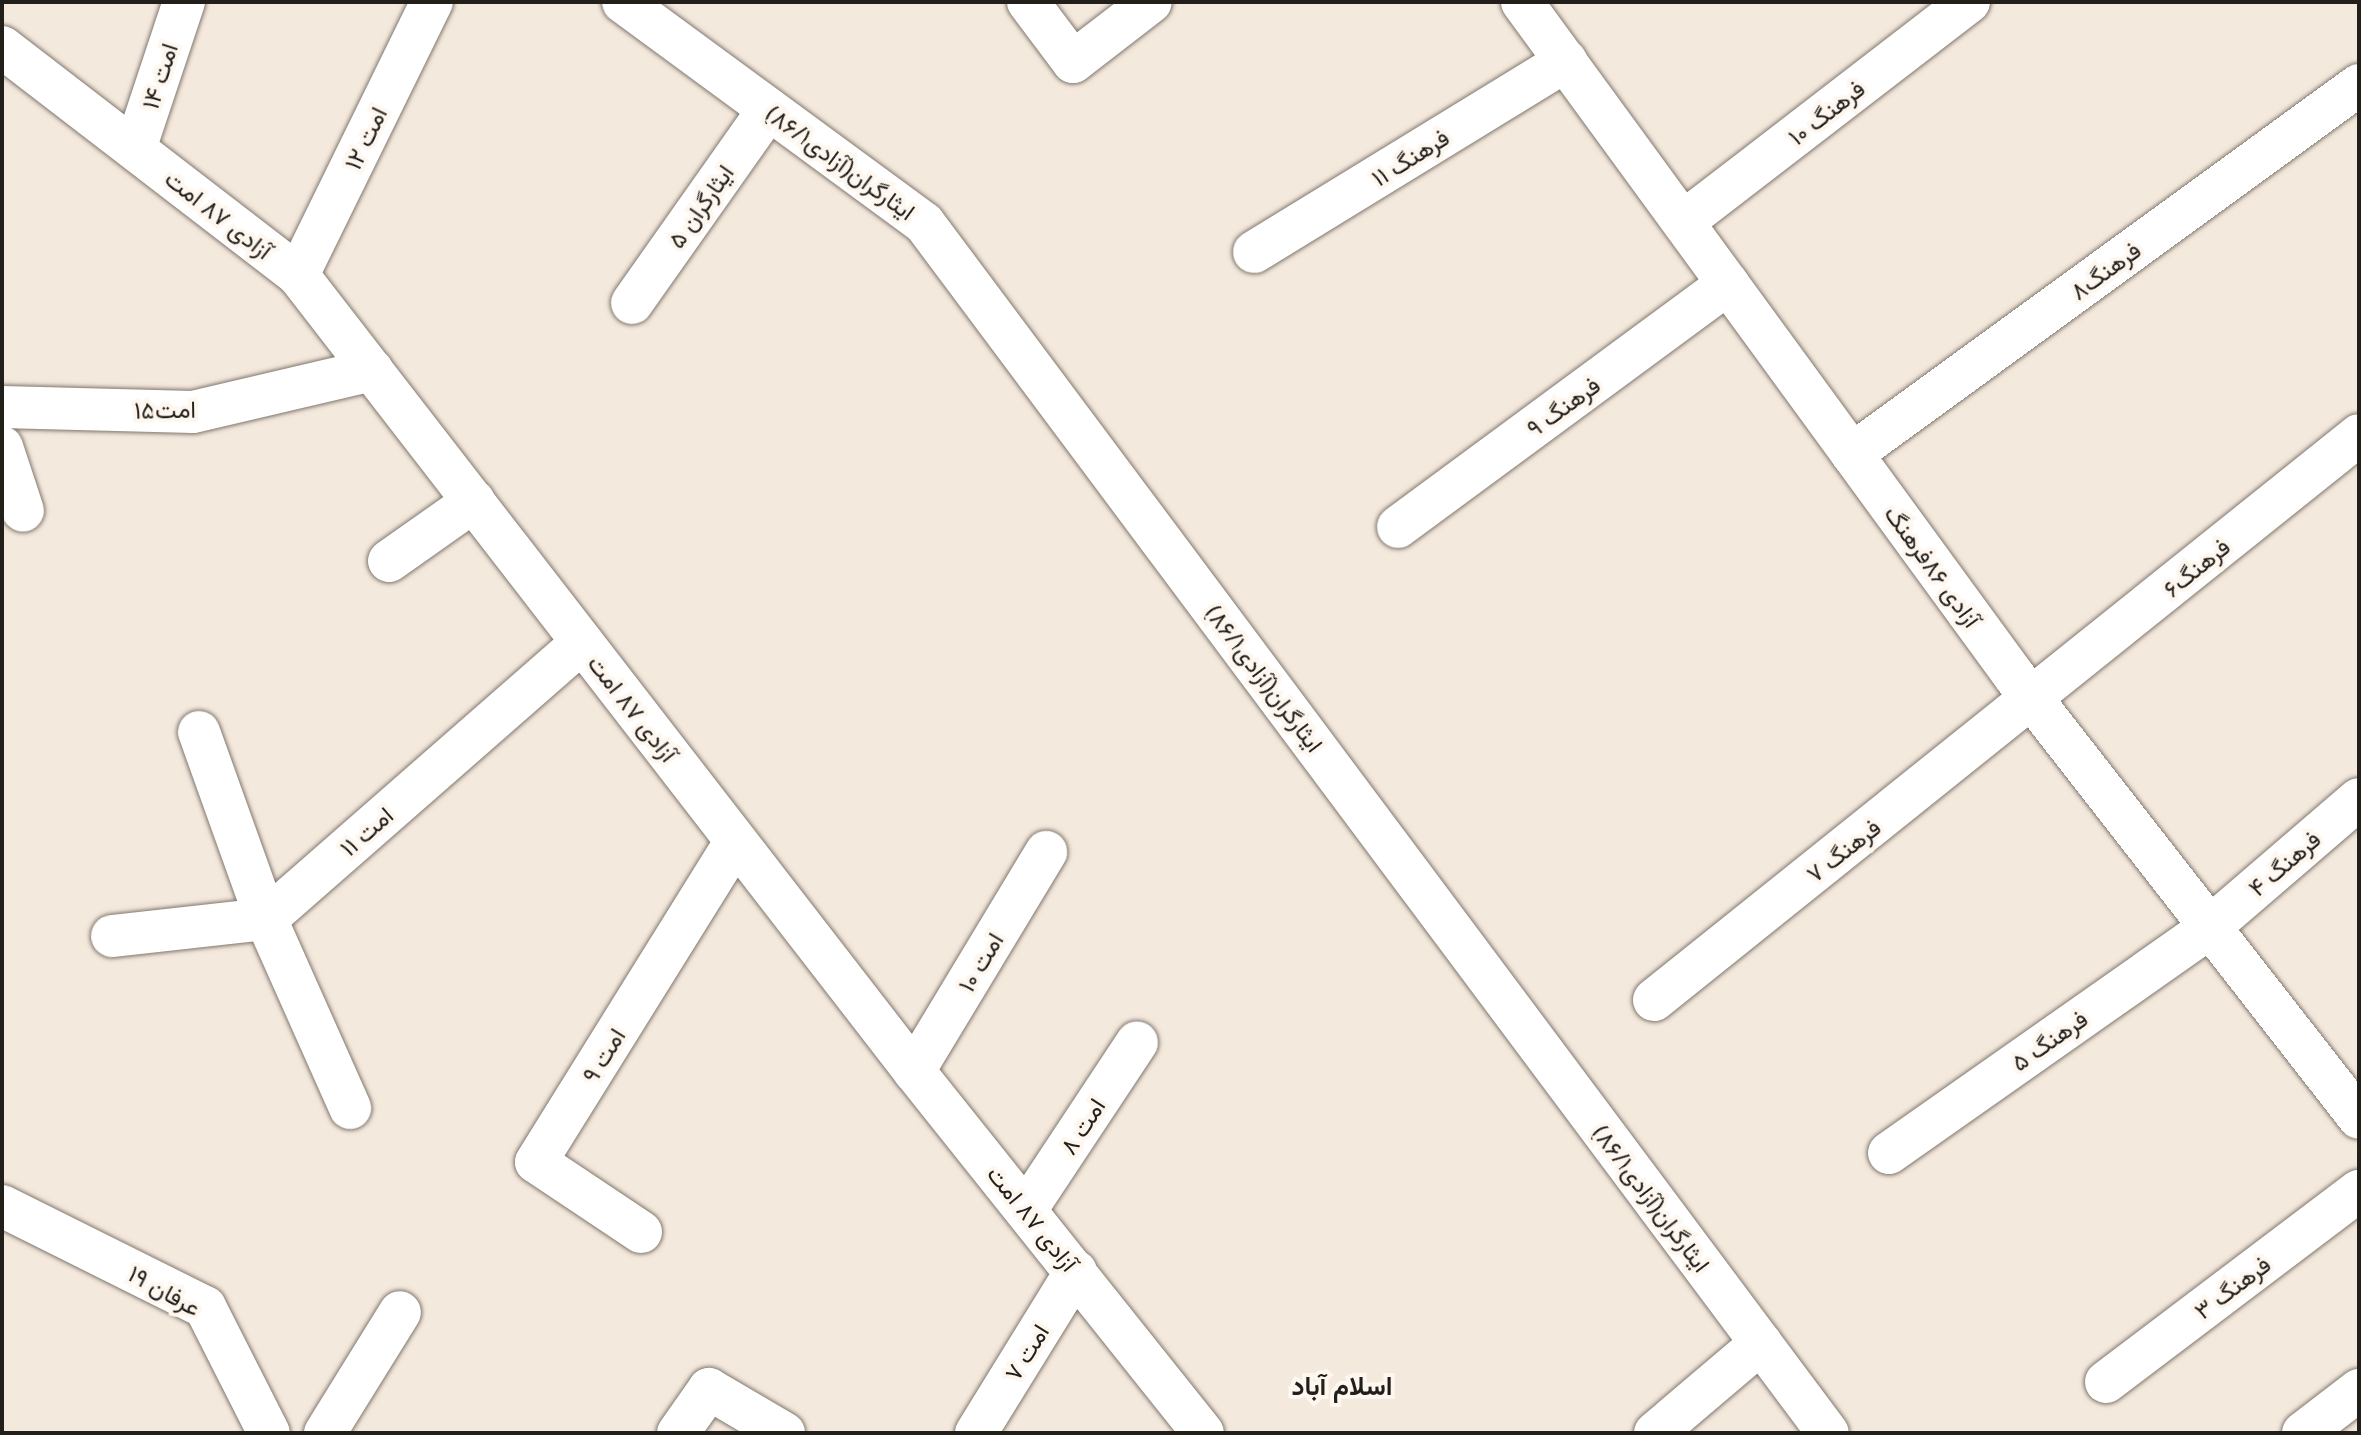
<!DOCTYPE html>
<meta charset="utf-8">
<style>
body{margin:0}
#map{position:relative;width:2361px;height:1435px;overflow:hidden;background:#f4e9dd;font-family:"Noto Sans",Vazirmatn,sans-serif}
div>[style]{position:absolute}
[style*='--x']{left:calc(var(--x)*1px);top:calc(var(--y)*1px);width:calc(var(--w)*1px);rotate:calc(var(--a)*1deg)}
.roads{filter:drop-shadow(0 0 2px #81776d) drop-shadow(0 0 2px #81776d)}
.minor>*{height:42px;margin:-21px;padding:0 21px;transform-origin:21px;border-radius:21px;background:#fff}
span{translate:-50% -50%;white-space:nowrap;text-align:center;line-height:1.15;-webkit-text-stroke:8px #fef7f0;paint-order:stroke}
.street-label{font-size:24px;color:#221e1a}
.neighbourhood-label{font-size:26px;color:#221e1a;font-weight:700}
.frame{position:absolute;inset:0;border:4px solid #221e1a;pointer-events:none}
</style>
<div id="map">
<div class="roads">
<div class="minor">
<div style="--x:623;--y:2;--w:373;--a:36.3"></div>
<div style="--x:924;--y:223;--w:1510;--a:53.24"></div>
<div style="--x:1028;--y:2;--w:75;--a:53.1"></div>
<div style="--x:1073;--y:62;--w:98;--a:-37.6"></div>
<div style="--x:1522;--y:2;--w:836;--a:53.86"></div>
<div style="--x:2015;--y:677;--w:559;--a:52.04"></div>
<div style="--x:2;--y:47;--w:374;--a:37.6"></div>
<div style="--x:298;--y:275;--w:1007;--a:52.26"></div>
<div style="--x:914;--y:1071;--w:463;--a:51.4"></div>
<div style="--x:135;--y:149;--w:155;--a:-71.6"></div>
<div style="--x:1683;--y:222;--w:361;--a:-37.6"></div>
<div style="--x:1254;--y:252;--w:366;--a:-31.5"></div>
<div style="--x:298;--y:275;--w:304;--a:-63.9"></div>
<div style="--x:632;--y:303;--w:237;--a:-54.8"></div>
<div style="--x:2;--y:407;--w:191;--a:1.5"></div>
<div style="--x:193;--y:412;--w:184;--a:-13.2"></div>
<div style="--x:2;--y:447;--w:67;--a:71.8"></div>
<div style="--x:1852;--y:454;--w:627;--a:-36.05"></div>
<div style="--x:1398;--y:527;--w:410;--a:-36.4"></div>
<div style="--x:389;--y:561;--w:104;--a:-35.2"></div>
<div style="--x:199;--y:732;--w:199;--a:70.3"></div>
<div style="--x:266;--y:919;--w:207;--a:66"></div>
<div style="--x:112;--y:936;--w:155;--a:-6.3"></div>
<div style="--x:266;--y:919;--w:420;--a:-41.2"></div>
<div style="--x:1654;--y:1000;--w:903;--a:-38.71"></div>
<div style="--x:914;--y:1071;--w:256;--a:-58.9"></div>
<div style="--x:1889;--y:1153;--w:393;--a:-35.1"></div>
<div style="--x:2210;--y:927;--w:196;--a:-40.7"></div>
<div style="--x:2;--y:1206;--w:227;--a:26.5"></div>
<div style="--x:205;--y:1307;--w:141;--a:63.1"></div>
<div style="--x:1026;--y:1210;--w:201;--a:-56.5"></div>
<div style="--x:641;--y:1232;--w:126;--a:-146.3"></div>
<div style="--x:536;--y:1162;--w:378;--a:-58.1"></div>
<div style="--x:2106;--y:1382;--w:317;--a:-37.1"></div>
<div style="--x:325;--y:1433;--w:142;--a:-58.2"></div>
<div style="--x:678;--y:1433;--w:54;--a:-54.8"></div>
<div style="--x:709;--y:1389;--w:87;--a:30.4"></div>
<div style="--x:976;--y:1433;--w:190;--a:-58.3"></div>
<div style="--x:1655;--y:1433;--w:139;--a:-40.3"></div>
<div style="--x:2303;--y:1433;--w:71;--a:-37.5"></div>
</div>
</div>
<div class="street-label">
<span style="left:159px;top:76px;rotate:-72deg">امت ۱۴</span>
<span style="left:1826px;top:112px;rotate:-38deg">فرهنگ ۱۰</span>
<span style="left:365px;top:138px;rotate:-64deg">امت ۱۲</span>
<span style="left:1410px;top:157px;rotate:-32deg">فرهنگ ۱۱</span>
<span style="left:841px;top:162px;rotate:36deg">ایثارگران(آزادی۸۶/۱)</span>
<span style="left:700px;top:206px;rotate:-55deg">ایثارگران ۵</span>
<span style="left:219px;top:214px;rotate:38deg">آزادی ۸۷ امت</span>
<span style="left:2105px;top:270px;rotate:-36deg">فرهنگ۸</span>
<span style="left:1563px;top:406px;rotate:-36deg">فرهنگ ۹</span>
<span style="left:165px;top:409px;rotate:-1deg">امت۱۵</span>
<span style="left:1933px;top:566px;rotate:54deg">آزادی ۸۶فرهنگ</span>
<span style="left:2196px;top:567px;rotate:-39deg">فرهنگ۶</span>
<span style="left:1265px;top:678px;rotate:53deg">ایثارگران(آزادی۸۶/۱)</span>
<span style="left:633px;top:708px;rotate:52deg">آزادی ۸۷ امت</span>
<span style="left:366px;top:831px;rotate:-41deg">امت ۱۱</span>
<span style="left:1843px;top:850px;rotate:-38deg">فرهنگ ۷</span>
<span style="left:2284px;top:863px;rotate:-41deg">فرهنگ ۴</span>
<span style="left:980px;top:962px;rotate:-59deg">امت ۱۰</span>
<span style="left:2049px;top:1040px;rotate:-35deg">فرهنگ ۵</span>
<span style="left:603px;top:1055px;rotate:-58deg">امت ۹</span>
<span style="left:1082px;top:1126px;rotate:-57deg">امت ۸</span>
<span style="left:1652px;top:1198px;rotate:53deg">ایثارگران(آزادی۸۶/۱)</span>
<span style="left:1033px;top:1218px;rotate:51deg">آزادی ۸۷ امت</span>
<span style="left:2232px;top:1287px;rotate:-37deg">فرهنگ ۳</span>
<span style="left:165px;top:1290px;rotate:29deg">عرفان ۱۹</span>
<span style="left:1026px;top:1352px;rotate:-58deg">امت ۷</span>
</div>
<div class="neighbourhood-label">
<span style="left:1342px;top:1386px">اسلام آباد</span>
</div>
<div class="frame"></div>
</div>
